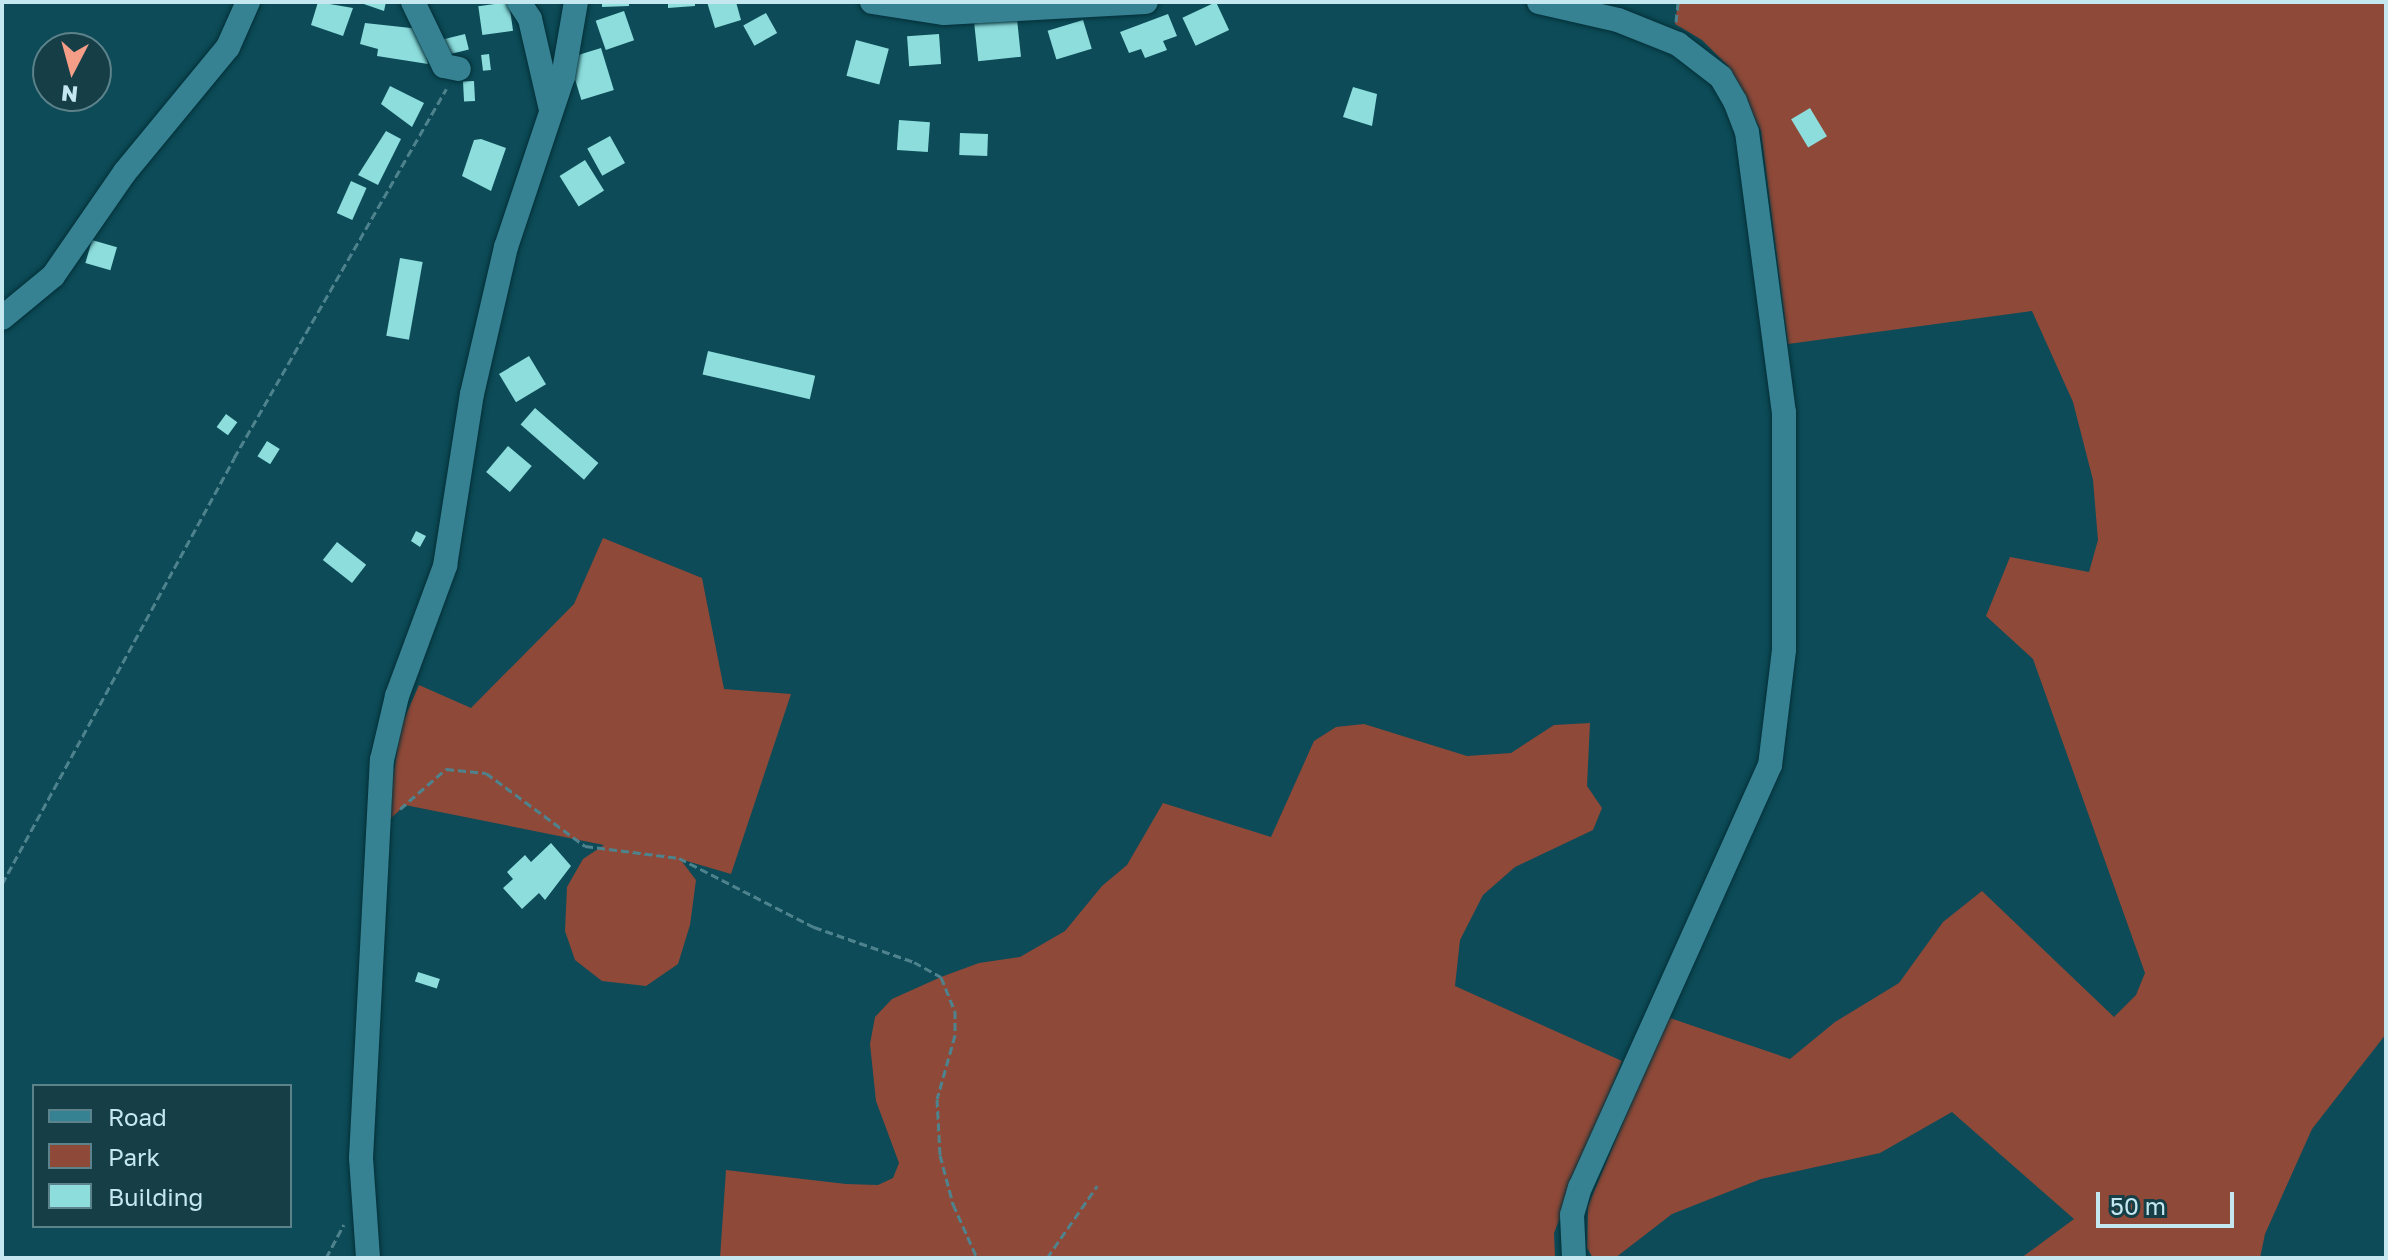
<!DOCTYPE html>
<style>
body{margin:0}
#map{position:relative;width:2388px;height:1260px;overflow:hidden;background:#0c4b57;font-family:"Golos Text",sans-serif}
div>[style]{position:absolute}
[style*='--x']{left:calc(var(--x)*1px);top:calc(var(--y)*1px);width:calc(var(--w)*1px);rotate:calc(var(--a)*1deg)}
.green>*{inset:0;background:#8f4938}
.building>*{inset:0;background:#8ddddc;transform-origin:0 0}
.path>*{height:3px;margin-top:-1.5px;transform-origin:0;background:repeating-linear-gradient(90deg,#4e838e 0 8px,transparent 0 12px)}
.roads{filter:drop-shadow(0 0 2px #042f37) drop-shadow(0 0 2px #042f37)}
.minor>*{height:24px;margin:-12px;padding:0 12px;transform-origin:12px;border-radius:12px;background:#368293}
span{translate:-50% -50%;white-space:nowrap;text-align:center;line-height:1.15;-webkit-text-stroke:8px #163e47;paint-order:stroke}
.frame{position:absolute;inset:0;border:4px solid #c4e7f0;pointer-events:none}
.legend{position:absolute;left:32px;top:1084px;width:260px;height:144px;box-sizing:border-box;background:#163e47;border:2px solid #5c828b;margin:0;padding:10px 14px;list-style:none;font-size:24px;color:#c4e7f0}
.legend li{display:flex;align-items:center;gap:16px;height:40px}
.legend b{width:40px;border:2px solid #5c828b}
.north{position:absolute;left:32px;top:32px;width:80px;height:80px;box-sizing:border-box;background:#163e47;border:2px solid #5c828b;border-radius:50%;rotate:186deg;font-size:22px;font-weight:700;line-height:32px;text-align:center;color:#c4e7f0}
.north::after{content:'';display:block;margin:auto;width:28px;height:36px;background:#f49e88;clip-path:polygon(50% 0,100% 100%,50% 72%,0 100%)}
.scale{position:absolute;left:2096px;top:1192px;width:138px;height:36px;box-sizing:border-box;border:4px solid #c4e7f0;border-top:0;padding-left:10px;font-size:24px;line-height:28px;white-space:nowrap;color:#c4e7f0;-webkit-text-stroke:6px #163e47;paint-order:stroke}
</style>
<div id="map">
<div class="green">
<div style="clip-path:polygon(1678px 2px,2386px 2px,2386px 1034px,2312px 1129px,2265px 1234px,2260px 1258px,2021px 1258px,2074px 1219px,1952px 1112px,1880px 1153px,1761px 1179px,1672px 1214px,1615px 1258px,1593px 1258px,1587px 1248px,1588px 1206px,1667px 1017px,1790px 1059px,1835px 1022px,1899px 983px,1943px 922px,1982px 891px,2114px 1017px,2136px 995px,2145px 973px,2033px 659px,1986px 616px,2010px 557px,2089px 572px,2098px 540px,2093px 480px,2073px 402px,2032px 311px,1788px 344px,1761px 131px,1728px 66px,1702px 40px,1675px 24px)"></div>
<div style="clip-path:polygon(603px 538px,702px 578px,724px 689px,791px 694px,731px 874px,680px 859px,696px 880px,690px 925px,678px 964px,646px 986px,602px 981px,575px 960px,565px 931px,567px 887px,583px 859px,604px 845px,405px 805px,386px 823px,401px 726px,419px 685px,471px 708px,574px 604px)"></div>
<div style="clip-path:polygon(1590px 723px,1587px 786px,1602px 808px,1593px 830px,1515px 867px,1483px 895px,1460px 940px,1455px 986px,1622px 1061px,1554px 1233px,1555px 1257px,720px 1258px,726px 1170px,846px 1184px,878px 1185px,893px 1178px,899px 1163px,876px 1101px,870px 1044px,875px 1017px,892px 999px,941px 977px,979px 963px,1020px 957px,1065px 931px,1102px 886px,1127px 865px,1163px 803px,1271px 837px,1314px 741px,1336px 727px,1364px 724px,1467px 756px,1511px 753px,1554px 725px)"></div>
</div>
<div class="building">
<div style="clip-path:polygon(318px 2px,353px 8px,343px 36px,311px 25px)"></div>
<div style="clip-path:polygon(358px 2px,386px 2px,384px 11px)"></div>
<div style="left:509px;top:2px;width:29px;height:31px;rotate:82deg"></div>
<div style="clip-path:polygon(602px 2px,629px 2px,629px 6px,602px 7px)"></div>
<div style="clip-path:polygon(668px 2px,695px 2px,695px 6px,668px 8px)"></div>
<div style="clip-path:polygon(707px 2px,736px 2px,741px 20px,715px 28px)"></div>
<div style="left:1216px;top:2px;width:31px;height:37px;rotate:65deg"></div>
<div style="left:624px;top:11px;width:31px;height:30px;rotate:71deg"></div>
<div style="left:766px;top:13px;width:23px;height:26px;rotate:61deg"></div>
<div style="clip-path:polygon(1168px 14px,1177px 36px,1163px 41px,1167px 50px,1145px 58px,1141px 49px,1129px 53px,1120px 32px)"></div>
<div style="left:1017px;top:19px;width:38px;height:43px;rotate:84deg"></div>
<div style="left:1083px;top:20px;width:30px;height:37px;rotate:73deg"></div>
<div style="clip-path:polygon(365px 23px,420px 29px,428px 64px,377px 56px,378px 49px,360px 44px)"></div>
<div style="left:465px;top:34px;width:16px;height:24px;rotate:76deg"></div>
<div style="left:939px;top:34px;width:30px;height:32px;rotate:86deg"></div>
<div style="left:856px;top:40px;width:34px;height:37px;rotate:15deg"></div>
<div style="left:601px;top:48px;width:44px;height:34px;rotate:73deg"></div>
<div style="left:489px;top:54px;width:16px;height:8px;rotate:83deg"></div>
<div style="left:474px;top:81px;width:20px;height:11px;rotate:87deg"></div>
<div style="clip-path:polygon(390px 86px,424px 103px,412px 127px,381px 104px)"></div>
<div style="clip-path:polygon(1353px 87px,1377px 94px,1372px 126px,1343px 117px)"></div>
<div style="left:1810px;top:108px;width:33px;height:22px;rotate:59deg"></div>
<div style="left:899px;top:120px;width:31px;height:30px;rotate:4deg"></div>
<div style="clip-path:polygon(386px 131px,401px 139px,378px 185px,358px 175px)"></div>
<div style="left:960px;top:133px;width:28px;height:22px;rotate:2deg"></div>
<div style="left:610px;top:136px;width:31px;height:26px;rotate:61deg"></div>
<div style="clip-path:polygon(481px 139px,506px 148px,491px 191px,462px 176px,474px 140px)"></div>
<div style="left:585px;top:160px;width:36px;height:30px;rotate:58deg"></div>
<div style="left:351px;top:181px;width:17px;height:35px;rotate:24deg"></div>
<div style="left:92px;top:240px;width:26px;height:24px;rotate:16deg"></div>
<div style="left:400px;top:258px;width:23px;height:79px;rotate:10deg"></div>
<div style="left:708px;top:351px;width:110px;height:24px;rotate:13deg"></div>
<div style="left:529px;top:356px;width:33px;height:35px;rotate:59deg"></div>
<div style="left:535px;top:408px;width:84px;height:22px;rotate:41deg"></div>
<div style="left:226px;top:414px;width:14px;height:16px;rotate:36deg"></div>
<div style="left:267px;top:441px;width:15px;height:18px;rotate:32deg"></div>
<div style="left:508px;top:446px;width:31px;height:34px;rotate:40deg"></div>
<div style="clip-path:polygon(416px 531px,426px 536px,420px 547px,411px 541px)"></div>
<div style="left:337px;top:542px;width:37px;height:23px;rotate:38deg"></div>
<div style="clip-path:polygon(551px 843px,571px 866px,545px 900px,539px 893px,522px 909px,503px 888px,513px 879px,507px 872px,525px 855px,531px 862px)"></div>
<div style="left:418px;top:972px;width:23px;height:10px;rotate:18deg"></div>
</div>
<div class="path">
<div style="--x:1676;--y:22;--w:20;--a:-84"></div>
<div style="--x:400;--y:809;--w:61;--a:-41"></div>
<div style="--x:446;--y:769;--w:40;--a:5.7"></div>
<div style="--x:486;--y:773;--w:123;--a:36.4"></div>
<div style="--x:585;--y:846;--w:95;--a:7.3"></div>
<div style="--x:679;--y:858;--w:152;--a:27.1"></div>
<div style="--x:814;--y:927;--w:106;--a:19.3"></div>
<div style="--x:914;--y:962;--w:31;--a:29"></div>
<div style="--x:941;--y:977;--w:37;--a:68"></div>
<div style="--x:955;--y:1011;--w:24;--a:90"></div>
<div style="--x:955;--y:1035;--w:66;--a:105.7"></div>
<div style="--x:937;--y:1099;--w:56;--a:86.9"></div>
<div style="--x:940;--y:1155;--w:51;--a:75.1"></div>
<div style="--x:953;--y:1204;--w:59;--a:66"></div>
<div style="--x:2;--y:884;--w:485;--a:-61.4"></div>
<div style="--x:234;--y:458;--w:426;--a:-60.1"></div>
<div style="--x:326;--y:1258;--w:38;--a:-62"></div>
<div style="--x:1047;--y:1258;--w:88;--a:-55.2"></div>
</div>
<div class="roads">
<div class="minor">
<div style="--x:413;--y:2;--w:71;--a:64.2"></div>
<div style="--x:444;--y:66;--w:15;--a:11"></div>
<div style="--x:519;--y:2;--w:20;--a:57"></div>
<div style="--x:530;--y:19;--w:93;--a:77"></div>
<div style="--x:872;--y:2;--w:73;--a:8.7"></div>
<div style="--x:944;--y:13;--w:202;--a:-3.1"></div>
<div style="--x:1539;--y:2;--w:81;--a:12.8"></div>
<div style="--x:1618;--y:20;--w:65;--a:21.8"></div>
<div style="--x:1678;--y:44;--w:54;--a:37.5"></div>
<div style="--x:1721;--y:77;--w:28;--a:60"></div>
<div style="--x:1735;--y:101;--w:33;--a:69"></div>
<div style="--x:1747;--y:132;--w:282;--a:82.5"></div>
<div style="--x:1784;--y:412;--w:238;--a:90"></div>
<div style="--x:1784;--y:650;--w:116;--a:96.9"></div>
<div style="--x:1770;--y:765;--w:463;--a:114.2"></div>
<div style="--x:1580;--y:1187;--w:29;--a:106"></div>
<div style="--x:1572;--y:1215;--w:43;--a:87.3"></div>
<div style="--x:2;--y:318;--w:66;--a:-39.5"></div>
<div style="--x:53;--y:276;--w:126;--a:-55.3"></div>
<div style="--x:125;--y:172;--w:162;--a:-50.5"></div>
<div style="--x:228;--y:47;--w:49;--a:-66"></div>
<div style="--x:368;--y:1258;--w:100;--a:-94"></div>
<div style="--x:361;--y:1158;--w:399;--a:-87"></div>
<div style="--x:382;--y:760;--w:66;--a:-76.8"></div>
<div style="--x:397;--y:696;--w:139;--a:-69.7"></div>
<div style="--x:445;--y:566;--w:174;--a:-81.1"></div>
<div style="--x:472;--y:394;--w:151;--a:-77"></div>
<div style="--x:506;--y:247;--w:179;--a:-71.5"></div>
<div style="--x:563;--y:77;--w:76;--a:-80.2"></div>
</div>
</div>
<div class="frame"></div>
<ul class="legend">
<li><b style="height:10px;background:#368293"></b>Road</li>
<li><b style="height:22px;background:#8f4938"></b>Park</li>
<li><b style="height:22px;background:#8ddddc"></b>Building</li>
</ul>
<div class="north">N</div>
<div class="scale">50 m</div>
</div>
